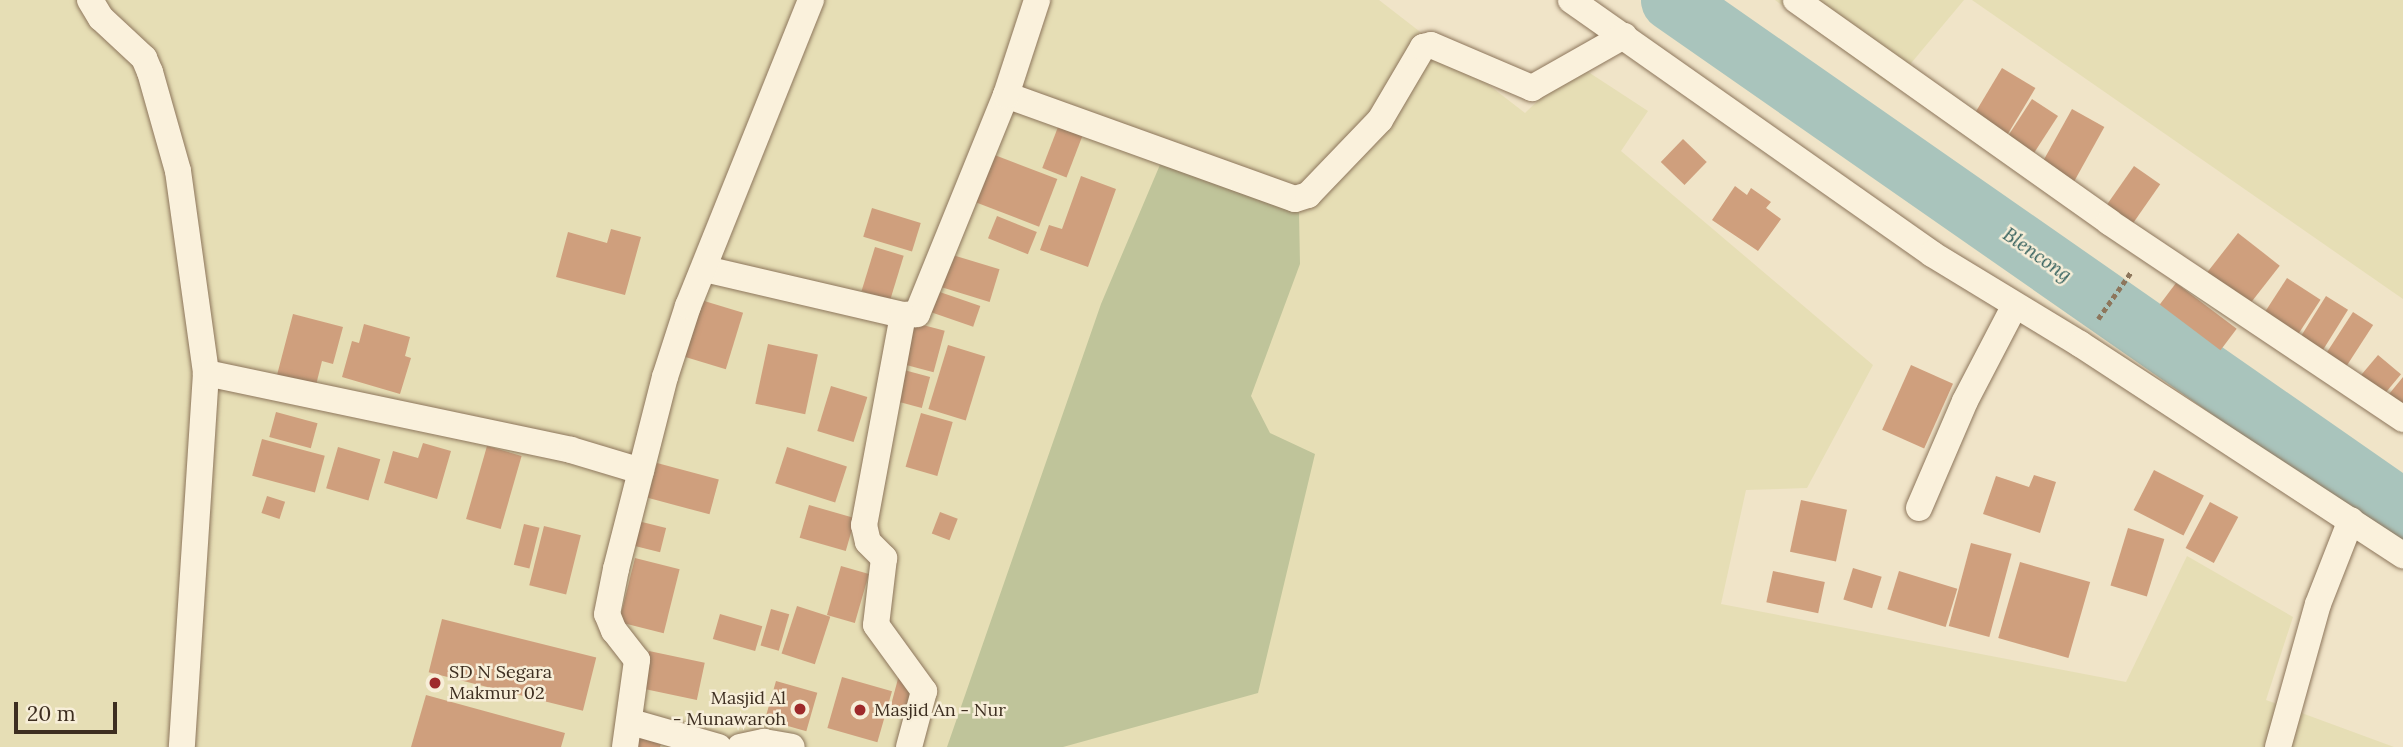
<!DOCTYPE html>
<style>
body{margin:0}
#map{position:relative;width:2403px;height:747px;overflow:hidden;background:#f0e4c8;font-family:Lora,serif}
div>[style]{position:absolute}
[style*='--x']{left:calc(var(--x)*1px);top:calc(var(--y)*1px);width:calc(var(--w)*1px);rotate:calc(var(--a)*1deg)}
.farmland>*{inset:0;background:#e6deb5}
.cemetery>*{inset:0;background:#bfc49a}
.river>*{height:61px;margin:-30.5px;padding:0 30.5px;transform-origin:30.5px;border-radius:30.5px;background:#a9c4bc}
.building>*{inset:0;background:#cf9f7d;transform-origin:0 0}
.path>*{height:4.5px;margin-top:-2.25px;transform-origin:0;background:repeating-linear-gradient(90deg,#8d765c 0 5px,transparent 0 8.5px)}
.roads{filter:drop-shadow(0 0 2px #8d765c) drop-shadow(0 0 2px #8d765c)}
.street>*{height:26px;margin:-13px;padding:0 13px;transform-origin:13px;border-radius:13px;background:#faf1dc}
.dots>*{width:19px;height:19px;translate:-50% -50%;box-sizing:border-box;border:4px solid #f7eed8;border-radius:50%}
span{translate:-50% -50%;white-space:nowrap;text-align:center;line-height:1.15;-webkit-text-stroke:5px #f7eed8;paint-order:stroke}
.poi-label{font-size:18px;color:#3d2e20}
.left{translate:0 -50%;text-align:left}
.right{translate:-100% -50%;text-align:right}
.water-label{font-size:19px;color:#2f5d5a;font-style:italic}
.scale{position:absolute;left:14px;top:702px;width:103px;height:32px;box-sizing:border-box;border:4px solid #3d2e20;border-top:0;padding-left:9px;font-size:21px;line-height:24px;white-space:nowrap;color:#3d2e20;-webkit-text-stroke:5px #f7eed8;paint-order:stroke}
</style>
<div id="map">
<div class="farmland">
<div style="clip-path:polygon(0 0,1379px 0,1525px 113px,1576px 64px,1648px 111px,1621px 151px,1873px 365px,1807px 488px,1746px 490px,1721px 604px,2126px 682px,2187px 556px,2293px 617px,2266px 700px,2394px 747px,0 747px)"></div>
<div style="clip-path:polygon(1775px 0,1964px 0,1892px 86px)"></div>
<div style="clip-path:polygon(1972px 0,2403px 0,2403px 299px)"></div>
</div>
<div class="cemetery">
<div style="clip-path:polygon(1162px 160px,1299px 212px,1300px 264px,1251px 396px,1270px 433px,1315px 454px,1258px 693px,1063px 747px,947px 747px,1101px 304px)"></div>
</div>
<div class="river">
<div style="--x:1671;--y:0;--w:892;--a:34.87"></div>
</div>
<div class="building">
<div style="left:2002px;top:68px;width:39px;height:60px;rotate:31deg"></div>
<div style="left:2032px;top:99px;width:31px;height:54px;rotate:33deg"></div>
<div style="left:2072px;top:109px;width:37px;height:67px;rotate:29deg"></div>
<div style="left:1058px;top:127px;width:26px;height:44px;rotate:21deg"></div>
<div style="left:1683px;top:139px;width:33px;height:32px;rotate:44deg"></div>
<div style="left:992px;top:154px;width:70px;height:51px;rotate:21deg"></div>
<div style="left:2134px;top:166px;width:32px;height:59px;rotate:35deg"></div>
<div style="clip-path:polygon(1081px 176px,1116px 189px,1088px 267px,1040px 250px,1049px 225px,1062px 229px)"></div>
<div style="clip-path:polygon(1735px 186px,1747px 195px,1751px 188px,1771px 202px,1766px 208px,1781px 219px,1758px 251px,1712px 220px)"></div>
<div style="left:872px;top:208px;width:51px;height:30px;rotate:17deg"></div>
<div style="left:997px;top:216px;width:43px;height:24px;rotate:22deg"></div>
<div style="clip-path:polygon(611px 229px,641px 237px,625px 295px,556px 277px,568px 232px,607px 243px)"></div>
<div style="left:2238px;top:233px;width:53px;height:55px;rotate:38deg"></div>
<div style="left:875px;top:247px;width:30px;height:46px;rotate:17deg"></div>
<div style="left:946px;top:253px;width:56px;height:34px;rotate:17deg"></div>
<div style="left:2287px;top:278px;width:40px;height:47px;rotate:33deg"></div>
<div style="left:2176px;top:283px;width:76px;height:27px;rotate:37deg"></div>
<div style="left:934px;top:290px;width:49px;height:22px;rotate:19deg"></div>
<div style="left:2326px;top:296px;width:26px;height:55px;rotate:32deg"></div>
<div style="left:701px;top:300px;width:44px;height:59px;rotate:17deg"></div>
<div style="left:2353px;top:312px;width:24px;height:58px;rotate:33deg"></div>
<div style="clip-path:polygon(293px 314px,343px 327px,333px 364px,322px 361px,316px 385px,277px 375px)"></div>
<div style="left:908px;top:321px;width:38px;height:43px;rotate:15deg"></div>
<div style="clip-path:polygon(364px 324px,410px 337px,405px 356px,411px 358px,400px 394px,342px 377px,352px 341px,359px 343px)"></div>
<div style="left:768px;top:344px;width:51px;height:61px;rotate:12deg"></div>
<div style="left:948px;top:345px;width:39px;height:67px;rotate:17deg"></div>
<div style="left:2378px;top:355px;width:30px;height:37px;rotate:40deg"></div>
<div style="left:1911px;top:365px;width:46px;height:71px;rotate:24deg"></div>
<div style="left:904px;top:370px;width:27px;height:32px;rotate:15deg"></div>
<div style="clip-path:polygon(2403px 377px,2403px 413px,2385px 399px)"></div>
<div style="left:831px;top:386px;width:38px;height:47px;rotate:17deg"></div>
<div style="left:276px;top:412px;width:43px;height:26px;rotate:15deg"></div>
<div style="left:921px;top:413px;width:33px;height:56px;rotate:16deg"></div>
<div style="left:262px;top:439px;width:65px;height:38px;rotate:15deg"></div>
<div style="clip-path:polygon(423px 443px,451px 451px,437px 499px,384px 483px,393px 451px,418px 458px)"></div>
<div style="left:487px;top:446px;width:36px;height:76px;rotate:16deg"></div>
<div style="left:338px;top:447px;width:44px;height:43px;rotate:16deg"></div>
<div style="left:787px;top:447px;width:63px;height:38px;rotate:18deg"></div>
<div style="left:657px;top:463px;width:64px;height:36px;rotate:15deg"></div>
<div style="left:2154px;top:470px;width:56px;height:45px;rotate:27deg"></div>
<div style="clip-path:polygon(2034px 475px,2056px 482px,2040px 533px,1983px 514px,1996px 476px,2029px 487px)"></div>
<div style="left:267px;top:496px;width:19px;height:18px;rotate:18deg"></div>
<div style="left:1801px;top:500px;width:47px;height:53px;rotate:12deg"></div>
<div style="left:2210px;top:502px;width:32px;height:52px;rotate:28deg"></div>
<div style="left:809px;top:505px;width:48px;height:34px;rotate:16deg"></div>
<div style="left:940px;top:512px;width:19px;height:23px;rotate:21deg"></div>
<div style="left:638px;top:521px;width:29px;height:25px;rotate:14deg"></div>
<div style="left:524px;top:524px;width:16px;height:42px;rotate:14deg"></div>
<div style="left:544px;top:526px;width:38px;height:61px;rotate:14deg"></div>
<div style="left:2128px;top:528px;width:38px;height:60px;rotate:17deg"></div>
<div style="left:1971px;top:543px;width:42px;height:86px;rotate:15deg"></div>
<div style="left:635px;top:558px;width:46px;height:66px;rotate:14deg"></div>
<div style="left:2020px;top:562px;width:73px;height:79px;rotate:16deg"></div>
<div style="left:841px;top:566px;width:29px;height:51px;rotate:16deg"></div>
<div style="left:1853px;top:568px;width:30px;height:33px;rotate:17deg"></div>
<div style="left:1773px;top:571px;width:53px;height:32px;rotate:12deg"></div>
<div style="left:1899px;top:571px;width:61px;height:40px;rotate:17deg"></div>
<div style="left:797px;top:606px;width:35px;height:50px;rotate:18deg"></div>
<div style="left:771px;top:609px;width:19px;height:38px;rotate:16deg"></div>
<div style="left:720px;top:614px;width:44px;height:26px;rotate:16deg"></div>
<div style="left:442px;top:619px;width:159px;height:55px;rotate:14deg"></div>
<div style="left:649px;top:651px;width:57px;height:38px;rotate:12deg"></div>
<div style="left:899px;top:675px;width:16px;height:33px;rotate:15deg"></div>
<div style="left:842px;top:677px;width:52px;height:53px;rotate:16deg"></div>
<div style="left:776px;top:681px;width:43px;height:40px;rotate:16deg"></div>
<div style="clip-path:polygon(426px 695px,565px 733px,561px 747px,411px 747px)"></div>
<div style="clip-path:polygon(638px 731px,662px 740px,660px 747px,632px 747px)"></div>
</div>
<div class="path">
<div style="--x:2098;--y:319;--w:57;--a:-54.9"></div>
</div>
<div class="roads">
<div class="street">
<div style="--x:90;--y:0;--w:21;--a:59"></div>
<div style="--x:101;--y:18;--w:59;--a:42.9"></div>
<div style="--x:144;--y:58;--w:15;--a:67"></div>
<div style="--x:150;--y:72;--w:103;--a:74.2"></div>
<div style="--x:178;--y:171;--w:204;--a:82.1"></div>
<div style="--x:206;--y:373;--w:375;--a:93.7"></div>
<div style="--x:1571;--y:0;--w:441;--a:35.1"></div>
<div style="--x:1932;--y:254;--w:173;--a:31.3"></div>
<div style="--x:2080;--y:344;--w:386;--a:33.2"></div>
<div style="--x:1796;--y:0;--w:384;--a:35.3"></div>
<div style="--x:2109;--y:222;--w:354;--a:33.8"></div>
<div style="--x:1006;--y:95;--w:307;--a:19.8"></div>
<div style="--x:1295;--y:199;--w:14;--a:-17"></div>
<div style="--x:1308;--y:195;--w:104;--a:-46.2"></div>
<div style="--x:1380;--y:120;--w:85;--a:-59.5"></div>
<div style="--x:1423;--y:47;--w:8;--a:-14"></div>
<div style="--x:1431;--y:45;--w:110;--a:23.1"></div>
<div style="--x:1532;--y:88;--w:106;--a:-29.5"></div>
<div style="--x:705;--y:269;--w:203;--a:13.1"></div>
<div style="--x:903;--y:315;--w:14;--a:-4"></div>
<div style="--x:917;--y:314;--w:236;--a:-67.9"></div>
<div style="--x:1006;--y:95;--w:100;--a:-71.9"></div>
<div style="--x:903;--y:315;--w:214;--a:100.5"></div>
<div style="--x:864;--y:525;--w:17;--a:77"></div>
<div style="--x:868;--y:542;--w:23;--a:45"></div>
<div style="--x:884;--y:558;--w:67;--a:96.8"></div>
<div style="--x:876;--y:625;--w:82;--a:54"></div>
<div style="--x:924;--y:691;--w:58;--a:105"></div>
<div style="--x:206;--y:373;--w:373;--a:11.9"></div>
<div style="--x:571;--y:450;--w:73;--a:16.7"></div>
<div style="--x:1919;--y:508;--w:116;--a:-66.7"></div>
<div style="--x:1965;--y:401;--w:106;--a:-62.5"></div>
<div style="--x:631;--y:722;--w:91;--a:15.9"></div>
<div style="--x:625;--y:747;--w:88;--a:-82.1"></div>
<div style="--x:637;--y:660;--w:37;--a:-128"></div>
<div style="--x:614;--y:631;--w:18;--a:-112"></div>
<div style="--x:607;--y:614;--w:46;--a:-78.7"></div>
<div style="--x:616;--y:569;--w:198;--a:-75.7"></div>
<div style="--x:665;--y:377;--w:75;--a:-72.1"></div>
<div style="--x:688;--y:306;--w:330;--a:-68.1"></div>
<div style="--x:740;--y:747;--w:25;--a:-12"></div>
<div style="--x:764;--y:742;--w:28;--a:10"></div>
<div style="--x:2278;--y:747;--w:148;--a:-74.4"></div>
<div style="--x:2318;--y:604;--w:90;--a:-68.6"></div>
</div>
</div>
<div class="dots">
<div style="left:435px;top:683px;background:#9e2a2b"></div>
<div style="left:800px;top:709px;background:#9e2a2b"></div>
<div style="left:860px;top:710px;background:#9e2a2b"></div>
</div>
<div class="poi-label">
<span class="left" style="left:449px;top:683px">SD N Segara<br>Makmur 02</span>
<span class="right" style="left:786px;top:709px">Masjid Al<br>- Munawaroh</span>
<span class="left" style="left:874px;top:710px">Masjid An - Nur</span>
</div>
<div class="water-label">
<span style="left:2037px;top:255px;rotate:35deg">Blencong</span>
</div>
<div class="scale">20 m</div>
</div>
